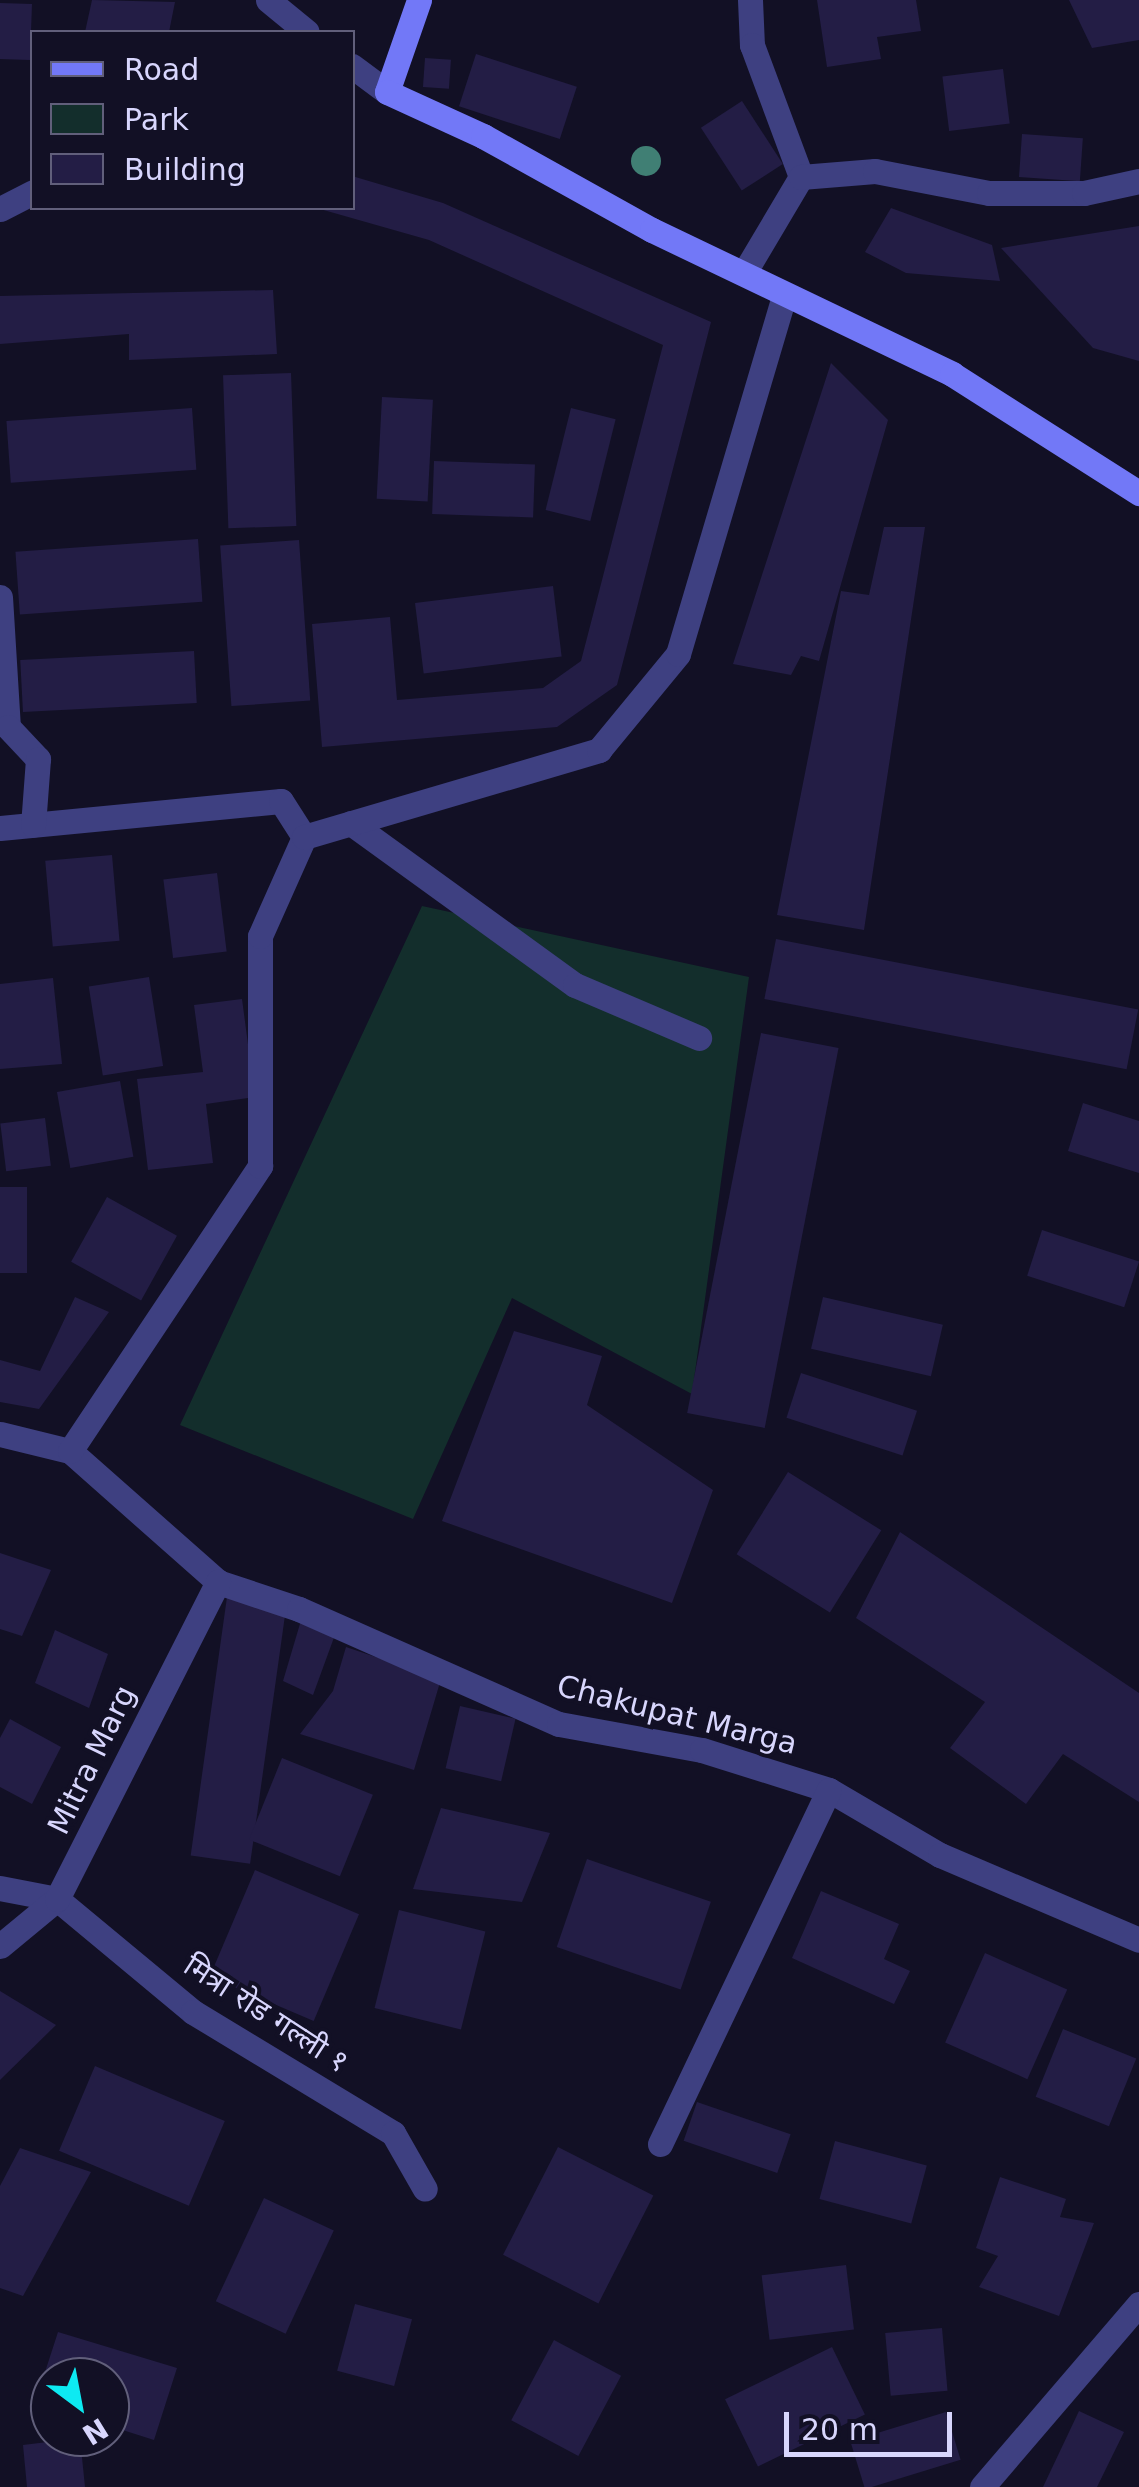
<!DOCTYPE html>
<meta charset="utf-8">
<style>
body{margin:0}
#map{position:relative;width:1139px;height:2487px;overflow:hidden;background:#121025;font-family:"DejaVu Sans","Noto Sans Devanagari",sans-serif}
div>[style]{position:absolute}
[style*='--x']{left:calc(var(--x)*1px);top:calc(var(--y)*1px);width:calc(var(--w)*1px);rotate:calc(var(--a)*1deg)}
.green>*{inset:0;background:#132e2c}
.building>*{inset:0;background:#231d45;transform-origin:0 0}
.lane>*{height:25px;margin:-12.5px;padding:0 12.5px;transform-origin:12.5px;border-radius:12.5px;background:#3e4081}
.street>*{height:25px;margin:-12.5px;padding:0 12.5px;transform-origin:12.5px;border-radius:12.5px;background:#3e4081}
.secondary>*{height:25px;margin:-12.5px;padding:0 12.5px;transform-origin:12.5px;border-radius:12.5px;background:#7278f7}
.trees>*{width:30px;height:30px;margin:-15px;border-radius:50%;background:#407f74}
span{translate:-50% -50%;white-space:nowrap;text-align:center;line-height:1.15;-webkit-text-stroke:8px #121025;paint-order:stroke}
.street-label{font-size:30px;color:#d8d6fd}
.legend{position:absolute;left:30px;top:30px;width:325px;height:180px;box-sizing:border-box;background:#121025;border:2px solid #615f7b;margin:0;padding:12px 18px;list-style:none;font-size:30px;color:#d8d6fd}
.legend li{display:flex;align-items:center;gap:20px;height:50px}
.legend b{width:50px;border:2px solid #615f7b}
.north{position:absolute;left:30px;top:2357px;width:100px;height:100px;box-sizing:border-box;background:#121025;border:2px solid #615f7b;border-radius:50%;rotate:148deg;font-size:28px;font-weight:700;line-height:40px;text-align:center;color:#d8d6fd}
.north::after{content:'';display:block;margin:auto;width:35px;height:45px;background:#0deaf2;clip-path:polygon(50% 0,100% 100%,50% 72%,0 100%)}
.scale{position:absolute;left:784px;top:2412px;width:168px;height:45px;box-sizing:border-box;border:5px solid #d8d6fd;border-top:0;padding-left:12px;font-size:30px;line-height:35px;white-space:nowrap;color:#d8d6fd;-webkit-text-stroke:8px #121025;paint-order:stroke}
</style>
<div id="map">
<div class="green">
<div style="clip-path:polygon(422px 906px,749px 977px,692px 1394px,512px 1298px,413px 1519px,180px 1425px)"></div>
</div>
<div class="building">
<div style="clip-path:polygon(92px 0,175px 2px,169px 32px,85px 32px)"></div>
<div style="clip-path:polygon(817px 0,916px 0,921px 31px,877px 37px,881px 59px,827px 67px)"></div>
<div style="clip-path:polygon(1069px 0,1139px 0,1139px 40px,1092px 48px)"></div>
<div style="left:0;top:3px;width:32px;height:56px;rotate:2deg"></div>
<div style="left:476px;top:54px;width:106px;height:55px;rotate:18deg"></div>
<div style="left:425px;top:58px;width:26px;height:29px;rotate:4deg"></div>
<div style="left:1003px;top:69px;width:55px;height:61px;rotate:83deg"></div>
<div style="left:742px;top:101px;width:75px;height:49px;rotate:57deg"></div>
<div style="left:1022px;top:134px;width:61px;height:43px;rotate:4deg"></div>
<div style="clip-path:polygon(352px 176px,443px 203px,711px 322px,617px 685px,557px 727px,322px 747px,312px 624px,390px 617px,397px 700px,543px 688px,581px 661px,663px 345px,429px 240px,320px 209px,352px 208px)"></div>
<div style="clip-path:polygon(891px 208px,992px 245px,1000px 281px,906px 273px,865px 252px)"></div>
<div style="clip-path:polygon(1139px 226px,1139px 361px,1093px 348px,1001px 248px)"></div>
<div style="clip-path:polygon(273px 290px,277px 354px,129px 360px,129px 334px,0 344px,0 296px)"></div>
<div style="clip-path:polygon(831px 363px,888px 420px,819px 661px,801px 656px,791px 675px,733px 664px)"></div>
<div style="left:291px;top:373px;width:153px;height:68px;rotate:88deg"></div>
<div style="left:382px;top:397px;width:51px;height:102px;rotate:3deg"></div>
<div style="left:192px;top:408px;width:62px;height:186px;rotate:86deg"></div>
<div style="left:571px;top:408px;width:46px;height:105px;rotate:14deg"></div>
<div style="left:434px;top:461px;width:101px;height:53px;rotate:2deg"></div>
<div style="clip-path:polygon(884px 527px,925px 527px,864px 930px,777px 915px,841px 591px,869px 595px)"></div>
<div style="left:198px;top:539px;width:63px;height:183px;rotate:86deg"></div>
<div style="left:299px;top:540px;width:161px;height:79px;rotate:86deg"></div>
<div style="left:553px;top:586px;width:71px;height:139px;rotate:83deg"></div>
<div style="left:194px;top:651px;width:52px;height:174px;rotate:87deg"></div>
<div style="left:112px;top:855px;width:86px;height:67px;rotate:85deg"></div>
<div style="left:217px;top:873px;width:79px;height:54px;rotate:83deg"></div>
<div style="left:776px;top:939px;width:369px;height:61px;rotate:11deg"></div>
<div style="left:149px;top:977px;width:90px;height:61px;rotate:81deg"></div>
<div style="clip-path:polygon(53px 978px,62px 1064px,0 1069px,0 984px)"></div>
<div style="clip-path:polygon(242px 999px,255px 1097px,206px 1104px,213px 1163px,148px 1170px,137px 1079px,203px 1072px,194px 1005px)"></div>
<div style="left:761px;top:1033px;width:79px;height:387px;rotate:11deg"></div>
<div style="left:120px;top:1081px;width:77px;height:64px;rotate:80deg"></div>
<div style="clip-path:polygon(1083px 1103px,1139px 1121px,1139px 1173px,1068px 1151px)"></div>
<div style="left:45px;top:1118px;width:48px;height:45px;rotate:83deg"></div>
<div style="left:0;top:1187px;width:27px;height:86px"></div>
<div style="left:107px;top:1197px;width:80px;height:74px;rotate:29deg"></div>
<div style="left:1042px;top:1230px;width:102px;height:48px;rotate:18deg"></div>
<div style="clip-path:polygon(75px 1297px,109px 1312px,39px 1409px,0 1402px,0 1360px,40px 1371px)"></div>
<div style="left:823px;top:1297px;width:123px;height:53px;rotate:13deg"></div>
<div style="clip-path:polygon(514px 1331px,602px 1356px,587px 1405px,713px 1490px,672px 1603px,442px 1521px)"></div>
<div style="left:801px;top:1373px;width:122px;height:47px;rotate:18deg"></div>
<div style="left:788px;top:1472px;width:110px;height:97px;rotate:32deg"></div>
<div style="clip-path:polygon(900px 1532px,1139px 1693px,1139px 1802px,1063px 1754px,1026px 1804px,950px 1748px,985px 1702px,856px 1618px)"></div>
<div style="clip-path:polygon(0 1553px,51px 1570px,22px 1636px,0 1629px)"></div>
<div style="left:227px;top:1597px;width:60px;height:261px;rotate:8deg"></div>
<div style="clip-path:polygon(302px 1617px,336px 1632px,313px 1695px,283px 1681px)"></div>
<div style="clip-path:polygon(55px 1630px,108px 1654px,89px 1708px,35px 1683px)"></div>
<div style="clip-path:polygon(346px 1647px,441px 1679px,414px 1770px,300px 1734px,333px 1691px)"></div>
<div style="left:460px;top:1706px;width:57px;height:64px;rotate:13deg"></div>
<div style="clip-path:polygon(10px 1719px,61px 1747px,32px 1804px,0 1787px,0 1738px)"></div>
<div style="left:282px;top:1758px;width:98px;height:88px;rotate:22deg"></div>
<div style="clip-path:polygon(441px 1808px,550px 1833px,522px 1902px,413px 1889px)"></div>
<div style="left:587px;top:1859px;width:131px;height:93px;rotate:19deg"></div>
<div style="left:255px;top:1870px;width:113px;height:116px;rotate:23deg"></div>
<div style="clip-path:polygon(821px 1891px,899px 1924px,884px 1959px,910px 1971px,894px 2004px,792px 1958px)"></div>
<div style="left:399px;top:1910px;width:89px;height:101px;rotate:14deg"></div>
<div style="left:985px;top:1953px;width:90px;height:98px;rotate:24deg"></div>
<div style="clip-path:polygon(0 1991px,56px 2025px,0 2080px)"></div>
<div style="left:1063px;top:2029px;width:79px;height:73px;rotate:22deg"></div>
<div style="left:95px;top:2066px;width:141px;height:92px;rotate:23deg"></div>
<div style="left:697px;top:2102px;width:99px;height:41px;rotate:19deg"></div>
<div style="left:835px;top:2141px;width:95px;height:60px;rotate:15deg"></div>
<div style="left:558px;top:2147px;width:107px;height:121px;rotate:27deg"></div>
<div style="clip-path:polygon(20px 2148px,91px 2172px,23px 2296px,0 2288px,0 2186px)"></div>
<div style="clip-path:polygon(1000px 2177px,1066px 2199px,1060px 2217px,1094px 2223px,1059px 2316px,979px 2287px,998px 2256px,976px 2248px)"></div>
<div style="left:264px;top:2198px;width:77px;height:114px;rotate:25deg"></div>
<div style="left:846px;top:2265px;width:65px;height:85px;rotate:83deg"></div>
<div style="left:355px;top:2304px;width:59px;height:69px;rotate:15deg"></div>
<div style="left:942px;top:2328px;width:63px;height:57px;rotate:85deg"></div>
<div style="clip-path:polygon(58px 2332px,177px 2368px,154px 2440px,110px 2426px,110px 2377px,50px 2377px,50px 2408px,35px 2403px)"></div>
<div style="left:554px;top:2340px;width:76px;height:91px;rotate:28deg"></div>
<div style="left:832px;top:2347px;width:75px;height:119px;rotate:64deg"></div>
<div style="clip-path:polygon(1079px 2411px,1124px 2432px,1097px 2487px,1043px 2487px)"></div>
<div style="left:946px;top:2412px;width:50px;height:100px;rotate:73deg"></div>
<div style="clip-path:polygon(80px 2438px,85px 2487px,27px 2487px,23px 2445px)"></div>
</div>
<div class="lane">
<div style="--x:750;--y:0;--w:45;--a:87.5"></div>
<div style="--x:752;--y:45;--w:141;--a:69.6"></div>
<div style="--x:351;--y:823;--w:276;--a:35.9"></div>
<div style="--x:575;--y:985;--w:135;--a:23.1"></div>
<div style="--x:0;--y:828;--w:282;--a:-5.5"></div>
<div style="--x:281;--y:801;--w:43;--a:57.4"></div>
</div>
<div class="street">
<div style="--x:268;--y:0;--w:50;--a:39.4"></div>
<div style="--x:352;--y:66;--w:44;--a:36.6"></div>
<div style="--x:0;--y:209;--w:36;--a:-27"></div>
<div style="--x:744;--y:273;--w:112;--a:-59.3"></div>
<div style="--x:801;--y:177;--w:74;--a:-4.6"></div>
<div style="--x:875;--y:171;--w:116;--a:10.9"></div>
<div style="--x:989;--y:193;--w:95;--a:0"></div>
<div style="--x:1084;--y:193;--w:56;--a:-12.3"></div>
<div style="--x:0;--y:597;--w:130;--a:86.5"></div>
<div style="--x:8;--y:727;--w:44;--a:46.8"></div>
<div style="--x:38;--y:759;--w:66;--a:94.3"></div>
<div style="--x:0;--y:1434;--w:72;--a:13.7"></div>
<div style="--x:70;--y:1451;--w:198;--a:41.5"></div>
<div style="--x:218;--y:1582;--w:85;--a:18.4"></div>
<div style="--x:299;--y:1609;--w:284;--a:23.9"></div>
<div style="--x:559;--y:1724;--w:145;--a:10.3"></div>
<div style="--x:702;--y:1750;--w:133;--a:17.5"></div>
<div style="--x:829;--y:1790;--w:129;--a:30.4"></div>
<div style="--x:940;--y:1855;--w:216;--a:23.1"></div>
<div style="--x:70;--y:1451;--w:343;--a:-56.3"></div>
<div style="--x:260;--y:1166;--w:230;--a:-90"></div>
<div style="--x:260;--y:936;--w:108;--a:-66"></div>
<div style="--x:304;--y:837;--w:308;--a:-16.4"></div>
<div style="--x:599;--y:750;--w:124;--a:-50.5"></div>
<div style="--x:678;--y:654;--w:374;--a:-73.5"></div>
<div style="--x:0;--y:1888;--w:58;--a:10.9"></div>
<div style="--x:57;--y:1899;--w:177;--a:39.7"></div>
<div style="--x:193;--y:2012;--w:234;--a:31.2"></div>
<div style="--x:393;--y:2133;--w:64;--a:60.3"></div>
<div style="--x:0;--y:1946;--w:74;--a:-39.5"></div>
<div style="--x:57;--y:1899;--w:356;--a:-63.1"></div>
<div style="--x:660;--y:2144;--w:392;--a:-64.5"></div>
<div style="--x:982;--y:2487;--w:241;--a:-49.4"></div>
</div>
<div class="secondary">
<div style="--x:419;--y:0;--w:97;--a:109.2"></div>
<div style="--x:387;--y:92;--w:106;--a:24.6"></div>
<div style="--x:483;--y:136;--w:193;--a:29.1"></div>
<div style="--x:652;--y:230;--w:333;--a:25.6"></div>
<div style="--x:952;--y:374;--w:222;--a:32.5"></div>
</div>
<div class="trees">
<div style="left:646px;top:161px"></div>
</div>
<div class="street-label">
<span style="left:677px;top:1715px;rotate:14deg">Chakupat Marga</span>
<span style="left:92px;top:1760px;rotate:-64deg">Mitra Marg</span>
<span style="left:266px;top:2014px;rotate:33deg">मित्रा रोड गल्ली १</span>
</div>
<ul class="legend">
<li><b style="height:12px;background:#7278f7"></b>Road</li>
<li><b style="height:28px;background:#132e2c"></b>Park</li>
<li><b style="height:28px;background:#231d45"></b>Building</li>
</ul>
<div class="north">N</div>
<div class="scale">20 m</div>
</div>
